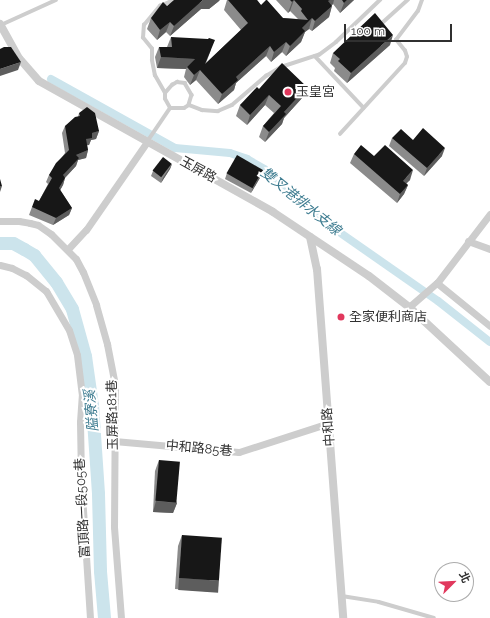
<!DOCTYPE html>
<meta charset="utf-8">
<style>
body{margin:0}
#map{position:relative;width:490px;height:618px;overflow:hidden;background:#fff;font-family:Raleway,"Noto Sans TC",sans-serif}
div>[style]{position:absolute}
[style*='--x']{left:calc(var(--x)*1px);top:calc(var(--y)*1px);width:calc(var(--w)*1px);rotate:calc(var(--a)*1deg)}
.canal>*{height:8px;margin:-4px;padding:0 4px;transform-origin:4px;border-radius:4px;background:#cce4ec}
.river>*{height:13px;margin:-6.5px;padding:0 6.5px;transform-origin:6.5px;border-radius:6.5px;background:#cce4ec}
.service>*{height:3.5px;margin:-1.75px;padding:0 1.75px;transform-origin:1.75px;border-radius:1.75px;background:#cdcdcd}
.minor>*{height:7px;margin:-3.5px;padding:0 3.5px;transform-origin:3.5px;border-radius:3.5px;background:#cdcdcd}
.tertiary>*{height:8px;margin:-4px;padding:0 4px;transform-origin:4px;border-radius:4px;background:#cdcdcd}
.wall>*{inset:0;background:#8b8b8b}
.shaded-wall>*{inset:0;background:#5d5d5d;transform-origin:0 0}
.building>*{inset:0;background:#171717;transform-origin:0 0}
.dots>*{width:11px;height:11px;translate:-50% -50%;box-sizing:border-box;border:2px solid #fff;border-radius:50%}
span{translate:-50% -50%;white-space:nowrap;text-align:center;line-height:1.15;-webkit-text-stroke:4px #fff;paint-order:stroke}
.poi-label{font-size:13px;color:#303030}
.left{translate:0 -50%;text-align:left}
.street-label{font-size:13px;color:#303030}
.water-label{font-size:14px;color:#3f7d91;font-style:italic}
.north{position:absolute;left:434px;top:562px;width:40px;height:40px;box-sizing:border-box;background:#fff;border:1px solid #acacac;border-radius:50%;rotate:66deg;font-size:11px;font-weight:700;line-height:16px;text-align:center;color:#303030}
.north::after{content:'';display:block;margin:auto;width:14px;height:18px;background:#e1385d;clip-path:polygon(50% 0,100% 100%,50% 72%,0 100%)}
.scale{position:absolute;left:344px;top:24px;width:108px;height:18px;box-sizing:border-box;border:2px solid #303030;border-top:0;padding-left:5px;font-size:12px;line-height:14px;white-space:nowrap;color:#303030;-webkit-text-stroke:3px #fff;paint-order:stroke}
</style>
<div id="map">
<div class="canal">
<div style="--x:51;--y:79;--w:142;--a:29.1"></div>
<div style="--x:175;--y:148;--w:55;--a:5.2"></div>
<div style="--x:230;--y:153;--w:18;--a:19"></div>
<div style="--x:247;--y:159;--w:20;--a:30"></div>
<div style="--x:264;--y:169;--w:34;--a:38"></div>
<div style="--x:291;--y:190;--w:40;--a:45"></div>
<div style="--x:319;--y:218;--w:145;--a:34.9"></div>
<div style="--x:438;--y:301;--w:66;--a:38.3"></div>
</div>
<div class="river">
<div style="--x:0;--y:243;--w:13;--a:0"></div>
<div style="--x:13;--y:243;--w:13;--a:29"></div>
<div style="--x:24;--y:249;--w:12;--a:31"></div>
<div style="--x:34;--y:255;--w:35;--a:51"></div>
<div style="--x:56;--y:282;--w:31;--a:59"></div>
<div style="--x:72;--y:309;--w:49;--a:74.5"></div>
<div style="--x:85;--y:356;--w:49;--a:81.9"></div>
<div style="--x:92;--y:405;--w:89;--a:86.1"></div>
<div style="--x:98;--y:494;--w:77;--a:88.5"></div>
<div style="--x:100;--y:571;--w:47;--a:85.1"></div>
</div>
<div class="service">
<div style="--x:381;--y:24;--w:36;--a:-42"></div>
<div style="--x:1;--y:25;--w:60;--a:-24.4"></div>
<div style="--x:315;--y:56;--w:71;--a:46.7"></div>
<div style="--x:165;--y:93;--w:11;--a:-49"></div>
<div style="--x:172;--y:85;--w:6;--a:-31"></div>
<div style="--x:177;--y:82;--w:8;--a:7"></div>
<div style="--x:185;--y:83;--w:14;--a:60"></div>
<div style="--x:192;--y:95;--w:10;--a:107"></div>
<div style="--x:170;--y:108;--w:10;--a:-119"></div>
<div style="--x:165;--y:99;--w:6;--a:-90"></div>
<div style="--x:165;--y:93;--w:20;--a:-120"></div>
<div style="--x:155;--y:76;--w:16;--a:-101"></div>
<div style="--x:152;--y:60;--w:11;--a:-90"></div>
<div style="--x:152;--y:49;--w:14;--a:-129"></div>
<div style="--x:143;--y:38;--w:13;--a:-86"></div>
<div style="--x:144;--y:25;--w:25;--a:-50"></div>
<div style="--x:160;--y:6;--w:15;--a:-23"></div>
<div style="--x:340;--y:134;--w:96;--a:-47.5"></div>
<div style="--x:405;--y:63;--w:6;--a:-72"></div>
<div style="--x:407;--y:57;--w:6;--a:-108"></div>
<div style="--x:405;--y:51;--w:14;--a:-129"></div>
<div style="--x:396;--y:40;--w:36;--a:-53"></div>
<div style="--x:418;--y:11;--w:12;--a:-70"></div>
<div style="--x:147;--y:142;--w:41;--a:-55.9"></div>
<div style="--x:170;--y:108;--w:14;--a:0"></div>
<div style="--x:184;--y:108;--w:6;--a:-31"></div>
<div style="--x:189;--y:105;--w:14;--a:21"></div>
<div style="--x:202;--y:110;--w:16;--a:4"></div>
<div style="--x:218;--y:111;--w:15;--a:-23"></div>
<div style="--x:232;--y:105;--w:45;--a:-40.5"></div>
<div style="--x:266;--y:76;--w:17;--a:-31"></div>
<div style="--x:281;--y:67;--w:40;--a:-18"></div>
<div style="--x:319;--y:55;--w:21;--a:-37"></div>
<div style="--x:336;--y:42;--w:61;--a:-43.7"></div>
<div style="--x:342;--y:596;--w:37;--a:9"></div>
<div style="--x:379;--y:602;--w:57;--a:16.2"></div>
</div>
<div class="minor">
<div style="--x:0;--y:221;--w:19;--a:0"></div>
<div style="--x:19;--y:221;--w:11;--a:10"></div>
<div style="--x:30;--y:223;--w:8;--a:14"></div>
<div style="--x:38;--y:225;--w:16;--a:35"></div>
<div style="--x:51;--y:234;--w:35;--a:45"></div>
<div style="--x:76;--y:259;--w:15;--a:62"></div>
<div style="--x:83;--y:272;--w:35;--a:68"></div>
<div style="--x:96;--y:305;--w:41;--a:74.2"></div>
<div style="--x:107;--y:344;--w:42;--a:79"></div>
<div style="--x:115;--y:385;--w:142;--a:90.4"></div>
<div style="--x:114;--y:527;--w:91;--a:85.6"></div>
<div style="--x:468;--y:241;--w:23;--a:20"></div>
<div style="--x:68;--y:249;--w:26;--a:-47"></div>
<div style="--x:86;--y:230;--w:107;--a:-55.3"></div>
<div style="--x:0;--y:265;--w:12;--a:14"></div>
<div style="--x:12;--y:268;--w:16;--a:27"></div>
<div style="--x:26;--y:275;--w:26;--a:39"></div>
<div style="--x:46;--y:291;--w:45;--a:59.5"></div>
<div style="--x:69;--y:330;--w:26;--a:72"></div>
<div style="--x:77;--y:355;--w:38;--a:83"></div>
<div style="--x:82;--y:393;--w:29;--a:94"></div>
<div style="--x:80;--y:422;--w:57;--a:89"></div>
<div style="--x:81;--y:479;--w:139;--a:86.3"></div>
<div style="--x:437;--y:283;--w:87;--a:-52.5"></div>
<div style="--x:409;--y:307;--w:37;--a:-41"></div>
<div style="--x:437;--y:283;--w:68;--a:39.1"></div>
<div style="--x:114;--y:441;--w:125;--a:5"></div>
<div style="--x:239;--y:452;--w:95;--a:-17.9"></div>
</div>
<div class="tertiary">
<div style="--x:0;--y:24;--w:39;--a:61"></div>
<div style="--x:19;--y:58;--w:30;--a:49"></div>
<div style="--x:39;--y:81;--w:268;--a:29.2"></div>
<div style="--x:273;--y:212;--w:115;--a:33.7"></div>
<div style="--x:369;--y:276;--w:51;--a:37.8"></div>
<div style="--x:409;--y:307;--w:110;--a:42.8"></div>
<div style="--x:310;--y:237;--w:33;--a:78"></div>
<div style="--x:317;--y:269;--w:350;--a:85.7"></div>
</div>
<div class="wall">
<div style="clip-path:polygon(227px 0,257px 0,261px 5px,283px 18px,298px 19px,290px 11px,288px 13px,276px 0,354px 0,340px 13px,333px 4px,332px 5px,329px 17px,312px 31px,309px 29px,305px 32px,301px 42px,286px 56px,282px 52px,271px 62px,266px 56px,236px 83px,234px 90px,218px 104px,196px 80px,190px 85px,184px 77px,186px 69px,157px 68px,155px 57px,159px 47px,167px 47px,171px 37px,211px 50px,206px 63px,241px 30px,224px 10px)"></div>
<div style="clip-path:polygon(219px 1px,209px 9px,201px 9px,170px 36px,166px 32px,157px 40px,147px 29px,151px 18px,167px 6px)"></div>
<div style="clip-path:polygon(390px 45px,347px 83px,334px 71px,335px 68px,330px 63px,333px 53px)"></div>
<div style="clip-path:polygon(307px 87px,303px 97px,284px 118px,282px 124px,265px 142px,259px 137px,263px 126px,274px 113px,265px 105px,247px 125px,236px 116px,240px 105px,259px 89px)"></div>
<div style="clip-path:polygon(79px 113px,99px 131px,96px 139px,91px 140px,89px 145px,87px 145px,88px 150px,86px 158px,78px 160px,76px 166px,65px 178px,63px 185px,60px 190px,72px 208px,69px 215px,53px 225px,29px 215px,32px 207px,39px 201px,48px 184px,46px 182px,49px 175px,65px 153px,62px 133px,65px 126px,78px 117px)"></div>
<div style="clip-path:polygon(392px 138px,413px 140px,442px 156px,424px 176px,389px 146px)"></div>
<div style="clip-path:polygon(354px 154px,374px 156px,410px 180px,406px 183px,408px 185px,404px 194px,397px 203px,350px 163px)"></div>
<div style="clip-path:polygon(172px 164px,170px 169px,161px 183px,151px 176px,153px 171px)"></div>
<div style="clip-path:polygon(263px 170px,261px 176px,251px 193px,225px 179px,227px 173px)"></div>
<div style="clip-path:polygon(159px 460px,177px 503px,173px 513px,153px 512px,155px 471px)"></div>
<div style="clip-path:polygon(182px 535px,216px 592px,175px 589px,178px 546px)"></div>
</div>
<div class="shaded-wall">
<div style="clip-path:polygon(203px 0,220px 0,219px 1px,209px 9px,201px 9px,170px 36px,174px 26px)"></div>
<div style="clip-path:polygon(294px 0,290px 11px,288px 13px,292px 2px)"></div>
<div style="clip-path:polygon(330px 0,334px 0,333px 4px,325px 12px,328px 1px)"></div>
<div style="clip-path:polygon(347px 0,354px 0,340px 13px,344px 3px)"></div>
<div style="clip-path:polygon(332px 6px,329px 17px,312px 31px,315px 21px)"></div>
<div style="clip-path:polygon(312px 18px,309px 29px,305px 32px,301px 42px,286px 56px,290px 46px,302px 28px)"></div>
<div style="clip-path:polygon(170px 22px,166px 32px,157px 40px,160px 30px)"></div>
<div style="clip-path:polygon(393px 35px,390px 45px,347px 83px,351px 73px)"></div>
<div style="clip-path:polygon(286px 42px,282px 52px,271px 62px,274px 52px)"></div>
<div style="clip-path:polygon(270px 46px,266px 56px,236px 83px,234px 90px,218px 104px,222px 94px,236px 77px)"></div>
<div style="clip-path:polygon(161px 57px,195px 59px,187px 67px,186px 69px,157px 68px)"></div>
<div style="clip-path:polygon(21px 62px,18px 70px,0 76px,0 69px)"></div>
<div style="clip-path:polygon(200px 70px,196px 80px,190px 85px,194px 75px)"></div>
<div style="clip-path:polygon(307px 87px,303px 97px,284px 118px,282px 124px,265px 142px,269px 132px,284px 112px)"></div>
<div style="clip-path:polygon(269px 95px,265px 105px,247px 125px,250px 115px)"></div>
<div style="clip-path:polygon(99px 131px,96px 139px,91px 140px,89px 145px,83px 146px,86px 139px,92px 133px)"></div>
<div style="clip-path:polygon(445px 148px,442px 156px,424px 176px,427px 168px)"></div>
<div style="clip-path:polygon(88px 150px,86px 158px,78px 160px,76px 166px,60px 183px,63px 175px,76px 155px)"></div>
<div style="clip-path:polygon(172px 164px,170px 169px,161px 183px,163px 178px)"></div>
<div style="clip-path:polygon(263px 170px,261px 176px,251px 193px,253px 188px)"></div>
<div style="clip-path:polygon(413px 170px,410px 180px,400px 190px,403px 181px)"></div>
<div style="clip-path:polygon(65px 178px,63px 185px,57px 196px,59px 188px)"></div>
<div style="clip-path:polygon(408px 185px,404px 194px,397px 203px,400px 194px)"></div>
<div style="clip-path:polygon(0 186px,2px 186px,0 192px)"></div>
<div style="clip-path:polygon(72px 208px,69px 215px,53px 225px,56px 218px)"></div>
<div style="clip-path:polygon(156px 501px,177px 503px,173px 513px,153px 512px)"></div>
<div style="left:179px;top:578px;width:40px;height:12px;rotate:4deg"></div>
</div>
<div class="building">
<div style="clip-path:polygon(174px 0,203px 0,174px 26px,170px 22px,160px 30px,151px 18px,163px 2px,167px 6px)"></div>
<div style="clip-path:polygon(228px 0,257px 0,261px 5px,266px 0,267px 0,283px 18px,308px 20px,301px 11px,302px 9px,294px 0,292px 2px,290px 0,330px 0,328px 1px,332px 6px,315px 21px,312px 18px,302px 28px,305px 31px,290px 46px,286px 42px,274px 52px,270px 46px,236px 77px,238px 80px,222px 94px,200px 70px,194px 75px,187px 67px,195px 59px,161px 57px,159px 47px,172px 47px,171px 37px,208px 39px,209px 38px,215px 40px,205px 64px,248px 23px)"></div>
<div style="clip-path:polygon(342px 0,347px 0,344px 3px)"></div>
<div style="clip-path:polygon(375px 13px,393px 35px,351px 73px,338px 61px,340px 59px,333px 53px)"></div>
<div style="clip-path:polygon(4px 47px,11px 47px,21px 62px,0 69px,0 49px)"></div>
<div style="clip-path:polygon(282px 63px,307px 87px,284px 112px,286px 114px,269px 132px,263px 126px,281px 106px,269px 95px,250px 115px,240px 105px,257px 87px,259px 89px)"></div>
<div style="clip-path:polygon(87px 107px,95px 113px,99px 131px,92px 133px,92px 138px,86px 139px,88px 150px,76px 155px,79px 158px,63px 175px,65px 178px,59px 188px,72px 208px,56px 218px,32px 207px,35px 199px,39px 201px,52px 178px,49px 175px,56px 163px,69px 150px,65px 126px,75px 117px,80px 116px,79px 113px)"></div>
<div style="clip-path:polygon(423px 128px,445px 148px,427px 168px,392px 138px,401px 129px,413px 140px)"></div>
<div style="clip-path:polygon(361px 145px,374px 156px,385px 145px,413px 170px,403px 181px,408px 185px,400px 194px,354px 154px)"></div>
<div style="left:237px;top:155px;width:30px;height:21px;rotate:30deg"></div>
<div style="left:163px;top:157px;width:11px;height:17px;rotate:38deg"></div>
<div style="clip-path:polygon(0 179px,2px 186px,0 186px)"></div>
<div style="left:159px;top:460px;width:21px;height:41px;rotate:5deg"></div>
<div style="left:182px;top:535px;width:40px;height:43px;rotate:4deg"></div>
</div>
<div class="dots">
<div style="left:288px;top:92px;background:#e1385d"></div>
<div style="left:341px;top:317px;background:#e1385d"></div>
</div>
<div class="poi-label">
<span class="left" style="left:296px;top:92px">玉皇宮</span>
<span class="left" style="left:349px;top:317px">全家便利商店</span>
</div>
<div class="street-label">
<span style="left:198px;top:170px;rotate:29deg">玉屏路</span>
<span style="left:113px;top:415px;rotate:-91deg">玉屏路181巷</span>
<span style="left:329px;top:427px;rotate:-94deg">中和路</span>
<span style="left:199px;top:449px;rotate:5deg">中和路85巷</span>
<span style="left:83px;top:508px;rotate:-93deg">富頂路一段505巷</span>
</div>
<div class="water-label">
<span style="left:301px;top:201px;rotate:39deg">雙叉港排水支線</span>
<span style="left:91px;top:411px;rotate:-95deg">隘寮溪</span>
</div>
<div class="north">北</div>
<div class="scale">100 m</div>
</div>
